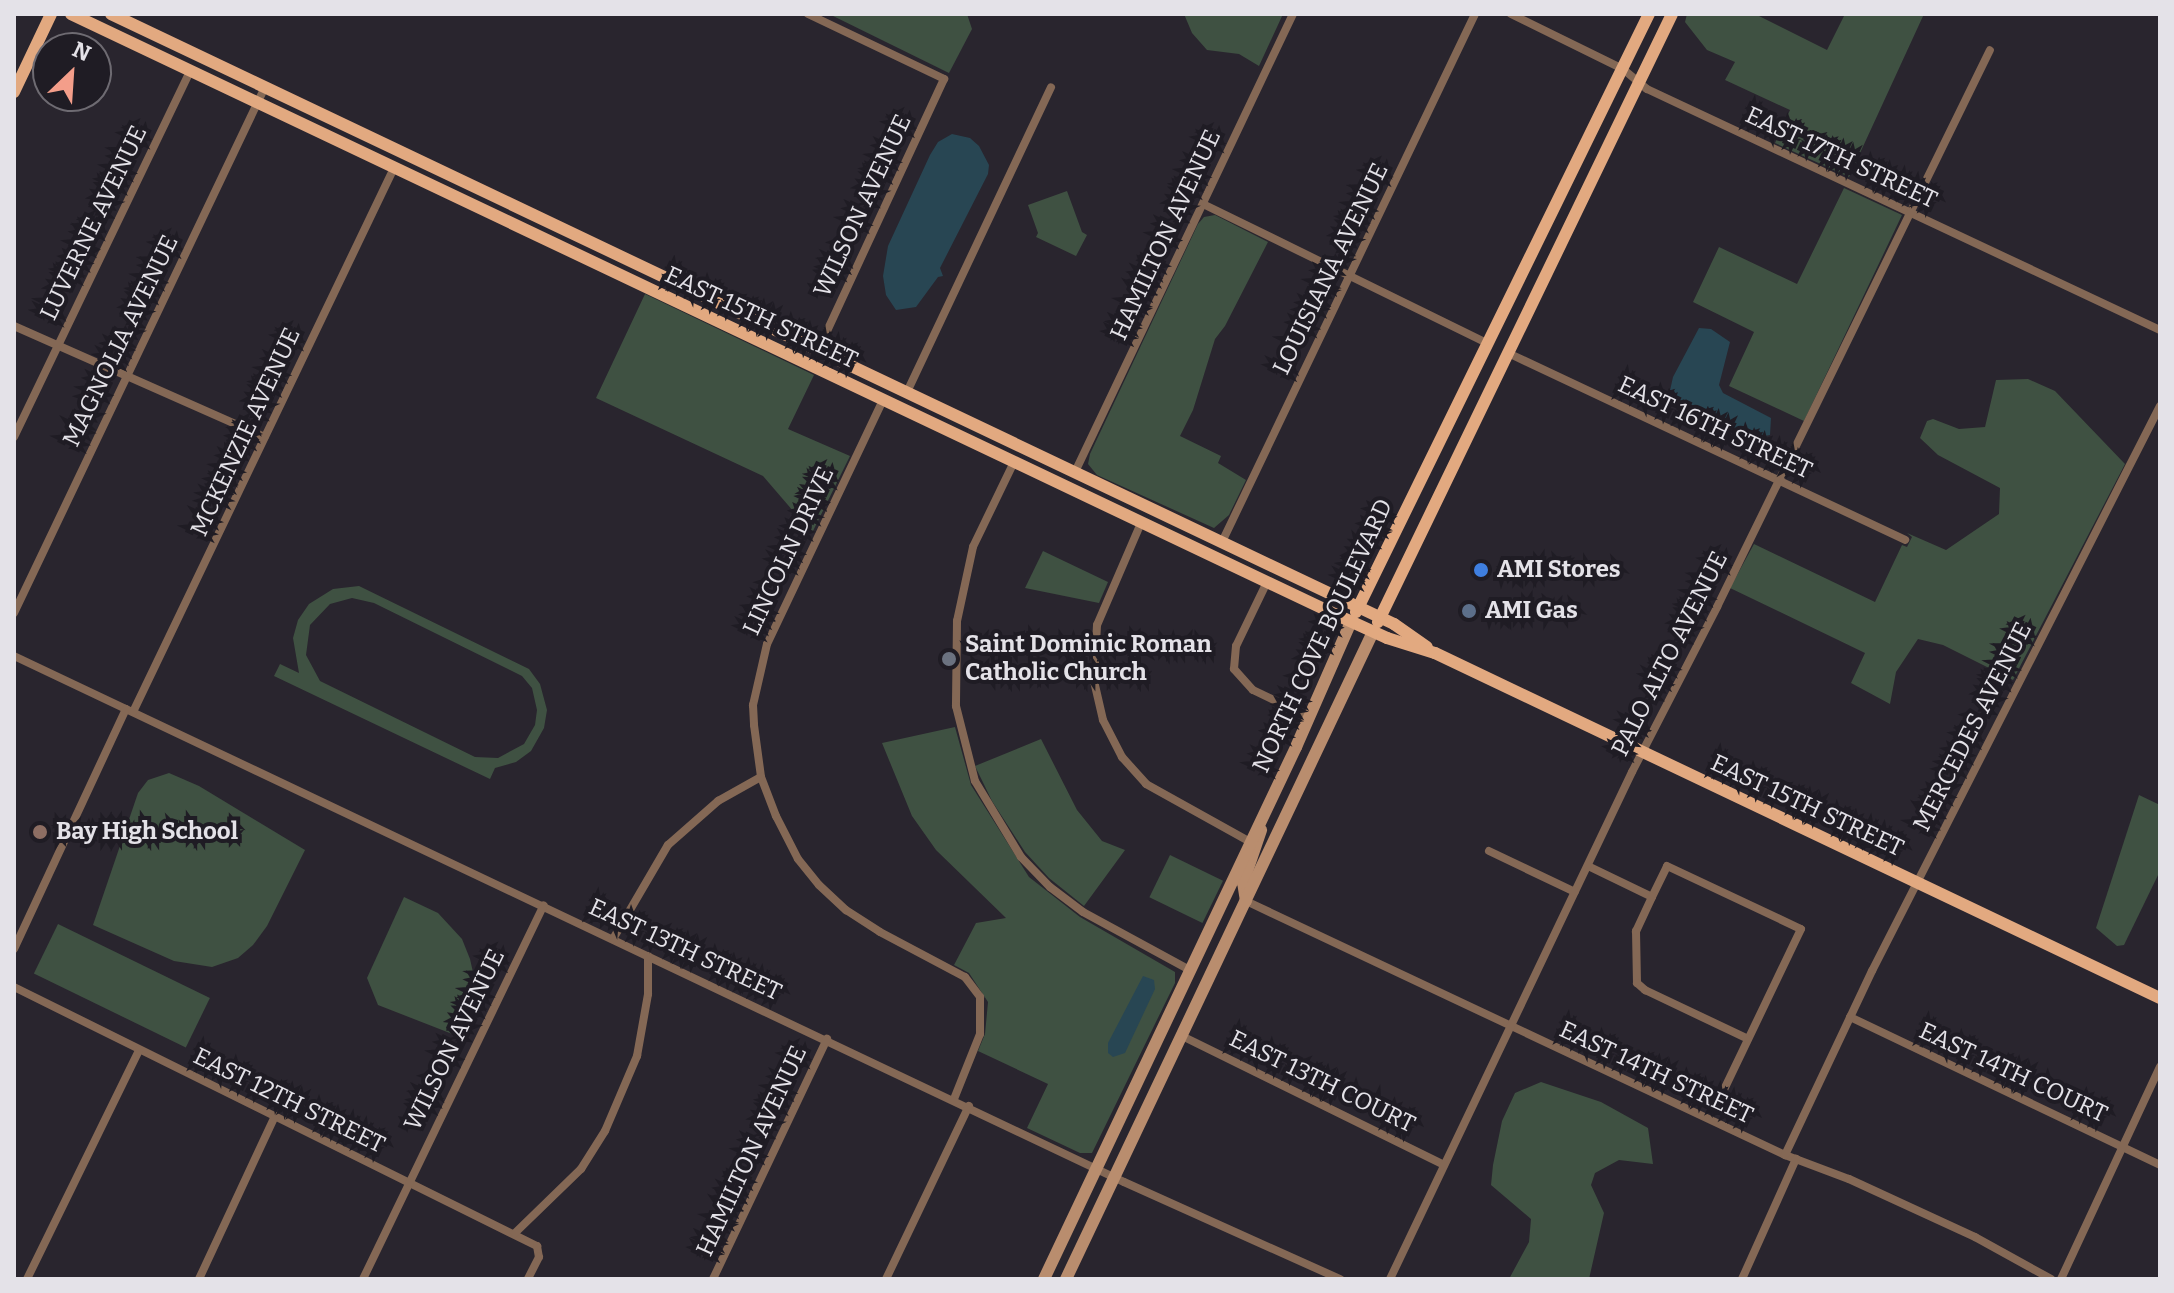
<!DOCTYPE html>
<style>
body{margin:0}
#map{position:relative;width:2174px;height:1293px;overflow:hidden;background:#29252e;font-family:Bitter,serif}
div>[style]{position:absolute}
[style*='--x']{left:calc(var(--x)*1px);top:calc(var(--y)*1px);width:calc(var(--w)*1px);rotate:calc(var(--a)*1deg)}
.green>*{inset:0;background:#3f5142;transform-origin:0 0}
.water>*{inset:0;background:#284653}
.street>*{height:8px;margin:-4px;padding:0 4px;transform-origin:4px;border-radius:4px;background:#846855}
.secondary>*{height:12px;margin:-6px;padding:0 6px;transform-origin:6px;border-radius:6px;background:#b98d6e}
.primary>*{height:12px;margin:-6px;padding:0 6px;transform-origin:6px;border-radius:6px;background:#e2a980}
.dots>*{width:22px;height:22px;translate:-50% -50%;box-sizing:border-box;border:4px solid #1f1c24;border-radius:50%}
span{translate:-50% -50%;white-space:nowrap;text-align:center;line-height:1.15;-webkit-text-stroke:8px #1f1c24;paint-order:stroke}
.street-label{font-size:24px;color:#e4e2e8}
.poi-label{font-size:24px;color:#e4e2e8;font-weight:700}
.left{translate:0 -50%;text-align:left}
.frame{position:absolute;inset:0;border:16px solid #e4e2e8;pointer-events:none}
.north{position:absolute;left:32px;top:32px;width:80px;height:80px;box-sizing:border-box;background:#1f1c24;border:2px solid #6e6b72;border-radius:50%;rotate:25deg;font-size:22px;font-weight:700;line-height:32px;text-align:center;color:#e4e2e8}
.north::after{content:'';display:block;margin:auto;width:28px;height:36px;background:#f49e8a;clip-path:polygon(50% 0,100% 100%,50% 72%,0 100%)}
</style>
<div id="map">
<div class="green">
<div style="clip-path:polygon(829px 14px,967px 14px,972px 29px,949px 73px)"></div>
<div style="clip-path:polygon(1184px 14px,1283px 14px,1259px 66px,1239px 54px,1207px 50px,1192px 33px)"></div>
<div style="clip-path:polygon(1687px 14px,1755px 14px,1827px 50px,1845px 14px,1924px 14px,1849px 177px,1775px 143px,1790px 110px,1725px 80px,1735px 62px,1707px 50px,1685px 22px)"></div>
<div style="clip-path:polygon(1844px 188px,1902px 215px,1804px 421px,1729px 386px,1754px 332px,1693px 302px,1719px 247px,1797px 284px)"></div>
<div style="clip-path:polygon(1067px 191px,1082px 232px,1087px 235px,1076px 256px,1036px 237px,1038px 233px,1028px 205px)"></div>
<div style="clip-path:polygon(1215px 215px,1268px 242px,1225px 326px,1215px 339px,1193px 410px,1180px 436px,1221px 456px,1218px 463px,1246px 480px,1229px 515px,1214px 528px,1097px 475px,1088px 464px,1090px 454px,1198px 224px,1204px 217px)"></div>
<div style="clip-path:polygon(645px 294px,814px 375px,788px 429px,850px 456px,812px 533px,763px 476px,596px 398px)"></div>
<div style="clip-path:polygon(2028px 379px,2055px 391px,2125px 464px,2013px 680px,1943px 645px,1918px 639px,1896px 672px,1890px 704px,1851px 683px,1865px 653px,1730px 588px,1754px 544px,1875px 602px,1902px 545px,1907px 547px,1912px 537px,1907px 533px,1946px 550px,1999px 514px,2000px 488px,1938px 455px,1920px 438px,1927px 421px,1933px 419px,1959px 429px,1985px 427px,1996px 380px)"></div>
<div style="clip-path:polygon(1043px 551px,1108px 582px,1099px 603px,1025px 588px)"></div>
<div style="clip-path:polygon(evenodd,359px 586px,529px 669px,540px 684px,547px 710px,544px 728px,531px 751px,516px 762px,495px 768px,490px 779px,274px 676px,280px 664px,299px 673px,293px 638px,298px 620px,309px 604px,333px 589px,359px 586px,352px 598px,374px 603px,522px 676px,532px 688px,537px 710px,535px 725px,524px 744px,498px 758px,475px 757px,320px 681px,306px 655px,310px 625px,330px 604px,352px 598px)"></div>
<div style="clip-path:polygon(955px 727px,971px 785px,1029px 877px,1080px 917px,1175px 972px,1175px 983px,1092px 1153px,1080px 1153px,1027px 1128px,1048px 1084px,978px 1051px,985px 1034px,988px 1002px,969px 973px,954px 965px,976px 923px,1006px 918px,936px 850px,912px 816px,882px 743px)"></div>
<div style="clip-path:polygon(1041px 739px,1077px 810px,1102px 841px,1125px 850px,1084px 906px,1049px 878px,1025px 852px,992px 801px,975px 766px)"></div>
<div style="clip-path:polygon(169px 773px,199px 786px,305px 850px,267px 926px,253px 945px,238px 958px,212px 967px,174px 961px,93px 925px,138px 793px,148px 780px)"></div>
<div style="clip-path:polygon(2139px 795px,2160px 805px,2160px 871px,2124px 945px,2117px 946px,2096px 928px)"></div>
<div style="left:1170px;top:855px;width:59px;height:47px;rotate:26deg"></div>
<div style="clip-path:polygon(404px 897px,438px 913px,462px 939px,470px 959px,475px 981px,473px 1003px,460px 1037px,378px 1005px,367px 978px)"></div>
<div style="left:58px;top:924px;width:169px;height:55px;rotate:26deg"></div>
<div style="clip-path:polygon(1541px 1082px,1601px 1102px,1648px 1128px,1653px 1164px,1619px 1160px,1595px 1173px,1591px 1185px,1604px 1213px,1589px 1279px,1509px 1279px,1529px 1242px,1531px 1219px,1491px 1185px,1493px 1165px,1502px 1121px,1515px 1093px)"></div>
</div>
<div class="water">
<div style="clip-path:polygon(952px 134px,970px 138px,979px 146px,989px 165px,988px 174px,940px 268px,943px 276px,938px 277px,916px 307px,896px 310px,886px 295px,883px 276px,888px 246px,930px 155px,938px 142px)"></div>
<div style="clip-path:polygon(1699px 328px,1711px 329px,1730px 342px,1719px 385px,1723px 393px,1771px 418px,1770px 435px,1754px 438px,1669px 395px,1673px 377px)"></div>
<div style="clip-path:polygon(1143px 976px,1154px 980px,1155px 989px,1125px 1053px,1113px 1057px,1108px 1053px,1108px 1043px)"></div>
</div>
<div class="street">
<div style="--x:808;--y:14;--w:151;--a:25.5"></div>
<div style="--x:944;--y:79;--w:299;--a:114.9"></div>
<div style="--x:1511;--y:14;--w:125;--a:26.2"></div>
<div style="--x:1623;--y:69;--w:31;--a:40"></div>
<div style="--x:1647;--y:89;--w:567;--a:25.16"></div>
<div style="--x:1203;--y:204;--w:316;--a:26.1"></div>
<div style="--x:14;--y:326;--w:274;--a:23.9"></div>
<div style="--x:1508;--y:353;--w:439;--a:25.2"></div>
<div style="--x:907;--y:392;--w:337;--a:-64.7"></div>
<div style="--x:883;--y:400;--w:270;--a:115.4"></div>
<div style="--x:767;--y:644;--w:63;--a:102.9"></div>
<div style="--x:753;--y:705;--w:20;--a:87"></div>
<div style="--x:754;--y:725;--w:52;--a:82.3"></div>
<div style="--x:761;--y:777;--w:42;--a:69"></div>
<div style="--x:776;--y:816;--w:48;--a:62.9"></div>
<div style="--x:798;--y:859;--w:33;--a:51"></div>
<div style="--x:819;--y:885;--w:37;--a:43"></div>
<div style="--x:846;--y:910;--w:40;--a:32.9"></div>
<div style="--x:880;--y:932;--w:96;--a:27.9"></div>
<div style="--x:965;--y:977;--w:25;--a:53"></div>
<div style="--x:980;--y:997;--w:37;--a:90"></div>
<div style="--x:980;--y:1034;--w:70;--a:111.8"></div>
<div style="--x:14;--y:437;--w:406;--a:-64.3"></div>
<div style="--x:1014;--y:462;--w:94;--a:115.8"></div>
<div style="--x:973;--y:547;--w:76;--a:102.2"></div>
<div style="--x:957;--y:621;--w:85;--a:90.7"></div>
<div style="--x:956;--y:706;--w:77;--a:75.8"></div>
<div style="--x:975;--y:781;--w:89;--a:58.8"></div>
<div style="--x:1021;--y:857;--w:42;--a:46"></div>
<div style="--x:1050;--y:887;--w:41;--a:37.1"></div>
<div style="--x:1083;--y:912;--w:122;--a:28.5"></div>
<div style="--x:1075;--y:472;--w:507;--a:-64.55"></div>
<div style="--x:1141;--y:523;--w:111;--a:113.3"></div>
<div style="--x:1097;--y:625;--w:56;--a:93.1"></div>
<div style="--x:1094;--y:681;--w:40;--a:77"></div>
<div style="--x:1103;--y:720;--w:42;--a:62.8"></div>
<div style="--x:1122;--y:757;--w:36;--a:48"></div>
<div style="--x:1146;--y:784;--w:124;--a:29.1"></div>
<div style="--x:1222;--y:542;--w:585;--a:-64.4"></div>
<div style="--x:1267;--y:582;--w:71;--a:115.8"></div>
<div style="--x:1236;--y:646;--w:23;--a:95"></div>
<div style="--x:1234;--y:669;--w:28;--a:48"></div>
<div style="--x:1253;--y:690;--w:62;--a:25.7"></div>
<div style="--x:14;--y:613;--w:583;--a:-64.49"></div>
<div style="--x:14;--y:656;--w:1228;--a:25.36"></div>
<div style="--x:1124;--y:1182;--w:237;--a:24.2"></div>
<div style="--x:133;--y:712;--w:603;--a:-64.37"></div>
<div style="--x:1489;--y:851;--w:95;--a:25.5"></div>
<div style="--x:1588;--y:866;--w:71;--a:25.8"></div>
<div style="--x:1652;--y:897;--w:34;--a:-64"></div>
<div style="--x:1667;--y:866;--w:148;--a:25.2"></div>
<div style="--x:1801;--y:929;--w:185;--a:115.6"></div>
<div style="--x:1652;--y:897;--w:38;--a:115"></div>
<div style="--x:1636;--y:931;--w:52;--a:88.9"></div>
<div style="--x:1637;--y:983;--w:11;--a:41"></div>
<div style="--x:1645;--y:990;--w:114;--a:25.4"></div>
<div style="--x:1246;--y:901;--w:596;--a:25.23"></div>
<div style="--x:1785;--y:1155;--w:68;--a:20.6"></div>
<div style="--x:1849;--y:1179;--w:139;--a:24.7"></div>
<div style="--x:1975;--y:1237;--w:87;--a:28.9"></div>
<div style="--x:613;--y:939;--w:109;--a:-59.7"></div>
<div style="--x:668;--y:845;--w:67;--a:-41.3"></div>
<div style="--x:718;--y:801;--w:49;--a:-29.2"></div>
<div style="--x:14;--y:949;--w:265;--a:-65"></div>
<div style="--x:14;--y:987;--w:584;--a:26.35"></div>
<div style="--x:537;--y:1246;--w:11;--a:80"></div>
<div style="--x:539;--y:1257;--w:25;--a:117"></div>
<div style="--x:1850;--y:1017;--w:344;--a:25.5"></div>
<div style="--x:1182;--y:1036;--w:292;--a:26.2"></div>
<div style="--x:1785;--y:1155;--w:204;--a:-64.7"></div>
<div style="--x:1872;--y:971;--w:634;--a:-62.99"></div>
<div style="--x:515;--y:1233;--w:92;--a:-44.1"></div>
<div style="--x:581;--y:1169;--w:45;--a:-57.7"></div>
<div style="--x:605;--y:1131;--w:82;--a:-66.9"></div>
<div style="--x:637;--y:1056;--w:63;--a:-79.9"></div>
<div style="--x:648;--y:994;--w:38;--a:-90"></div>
<div style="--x:27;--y:1279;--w:255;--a:-63.9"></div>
<div style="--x:199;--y:1279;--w:180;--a:-65"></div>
<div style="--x:363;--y:1279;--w:415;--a:-64.2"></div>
<div style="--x:713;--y:1279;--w:266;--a:-64.6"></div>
<div style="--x:886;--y:1279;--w:192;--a:-64.4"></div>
<div style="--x:1390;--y:1279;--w:562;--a:-64.48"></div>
<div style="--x:1632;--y:772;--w:186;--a:-62.7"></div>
<div style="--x:1717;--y:607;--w:620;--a:-63.89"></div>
<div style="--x:1742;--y:1279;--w:132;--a:-65.8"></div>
<div style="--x:2061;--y:1279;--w:234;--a:-65"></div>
</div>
<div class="secondary">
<div style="--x:1246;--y:901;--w:18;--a:-99"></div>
<div style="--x:1243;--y:883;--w:56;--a:-71.2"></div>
<div style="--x:1044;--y:1279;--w:589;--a:-64.65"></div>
<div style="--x:1296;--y:747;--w:137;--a:-66.3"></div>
<div style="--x:1066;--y:1279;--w:716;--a:-64.62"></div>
</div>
<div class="primary">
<div style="--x:71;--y:14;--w:1392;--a:25.4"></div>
<div style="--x:1328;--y:611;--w:65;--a:24.6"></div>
<div style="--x:1387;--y:638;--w:50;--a:17.4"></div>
<div style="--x:1435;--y:653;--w:803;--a:25.45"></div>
<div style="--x:111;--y:14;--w:1421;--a:25.43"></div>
<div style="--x:1394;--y:624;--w:40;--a:34.9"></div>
<div style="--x:14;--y:92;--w:86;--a:-64.6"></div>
<div style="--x:1356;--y:612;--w:666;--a:-63.9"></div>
<div style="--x:1378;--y:622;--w:675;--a:-64.19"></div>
</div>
<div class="dots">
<div style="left:1481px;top:570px;background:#3f7fe0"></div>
<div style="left:1469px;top:611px;background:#5c6f8a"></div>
<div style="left:949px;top:659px;background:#6b7280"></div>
<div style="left:40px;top:832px;background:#8d6e63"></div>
</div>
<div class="street-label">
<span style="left:1841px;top:158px;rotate:25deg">EAST 17TH STREET</span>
<span style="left:863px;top:206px;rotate:-65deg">WILSON AVENUE</span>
<span style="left:94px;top:223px;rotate:-64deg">LUVERNE AVENUE</span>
<span style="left:1166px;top:235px;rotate:-65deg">HAMILTON AVENUE</span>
<span style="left:1331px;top:269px;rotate:-64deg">LOUISIANA AVENUE</span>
<span style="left:761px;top:318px;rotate:25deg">EAST 15TH STREET</span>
<span style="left:121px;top:341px;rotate:-64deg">MAGNOLIA AVENUE</span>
<span style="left:1715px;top:428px;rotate:25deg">EAST 16TH STREET</span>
<span style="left:246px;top:432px;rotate:-65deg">MCKENZIE AVENUE</span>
<span style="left:789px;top:551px;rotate:-65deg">LINCOLN DRIVE</span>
<span style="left:1323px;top:636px;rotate:-65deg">NORTH COVE BOULEVARD</span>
<span style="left:1670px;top:654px;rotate:-63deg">PALO ALTO AVENUE</span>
<span style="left:1973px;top:727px;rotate:-63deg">MERCEDES AVENUE</span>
<span style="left:1807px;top:806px;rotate:25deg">EAST 15TH STREET</span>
<span style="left:685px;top:950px;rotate:25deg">EAST 13TH STREET</span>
<span style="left:455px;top:1040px;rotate:-64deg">WILSON AVENUE</span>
<span style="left:1656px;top:1073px;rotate:25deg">EAST 14TH STREET</span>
<span style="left:2013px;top:1073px;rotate:25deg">EAST 14TH COURT</span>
<span style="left:1322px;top:1082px;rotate:26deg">EAST 13TH COURT</span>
<span style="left:289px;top:1101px;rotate:26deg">EAST 12TH STREET</span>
<span style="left:752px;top:1151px;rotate:-65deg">HAMILTON AVENUE</span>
</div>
<div class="poi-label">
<span class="left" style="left:1497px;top:570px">AMI Stores</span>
<span class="left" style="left:1485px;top:611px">AMI Gas</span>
<span class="left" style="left:965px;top:659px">Saint Dominic Roman<br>Catholic Church</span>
<span class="left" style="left:56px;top:832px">Bay High School</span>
</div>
<div class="frame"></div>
<div class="north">N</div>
</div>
